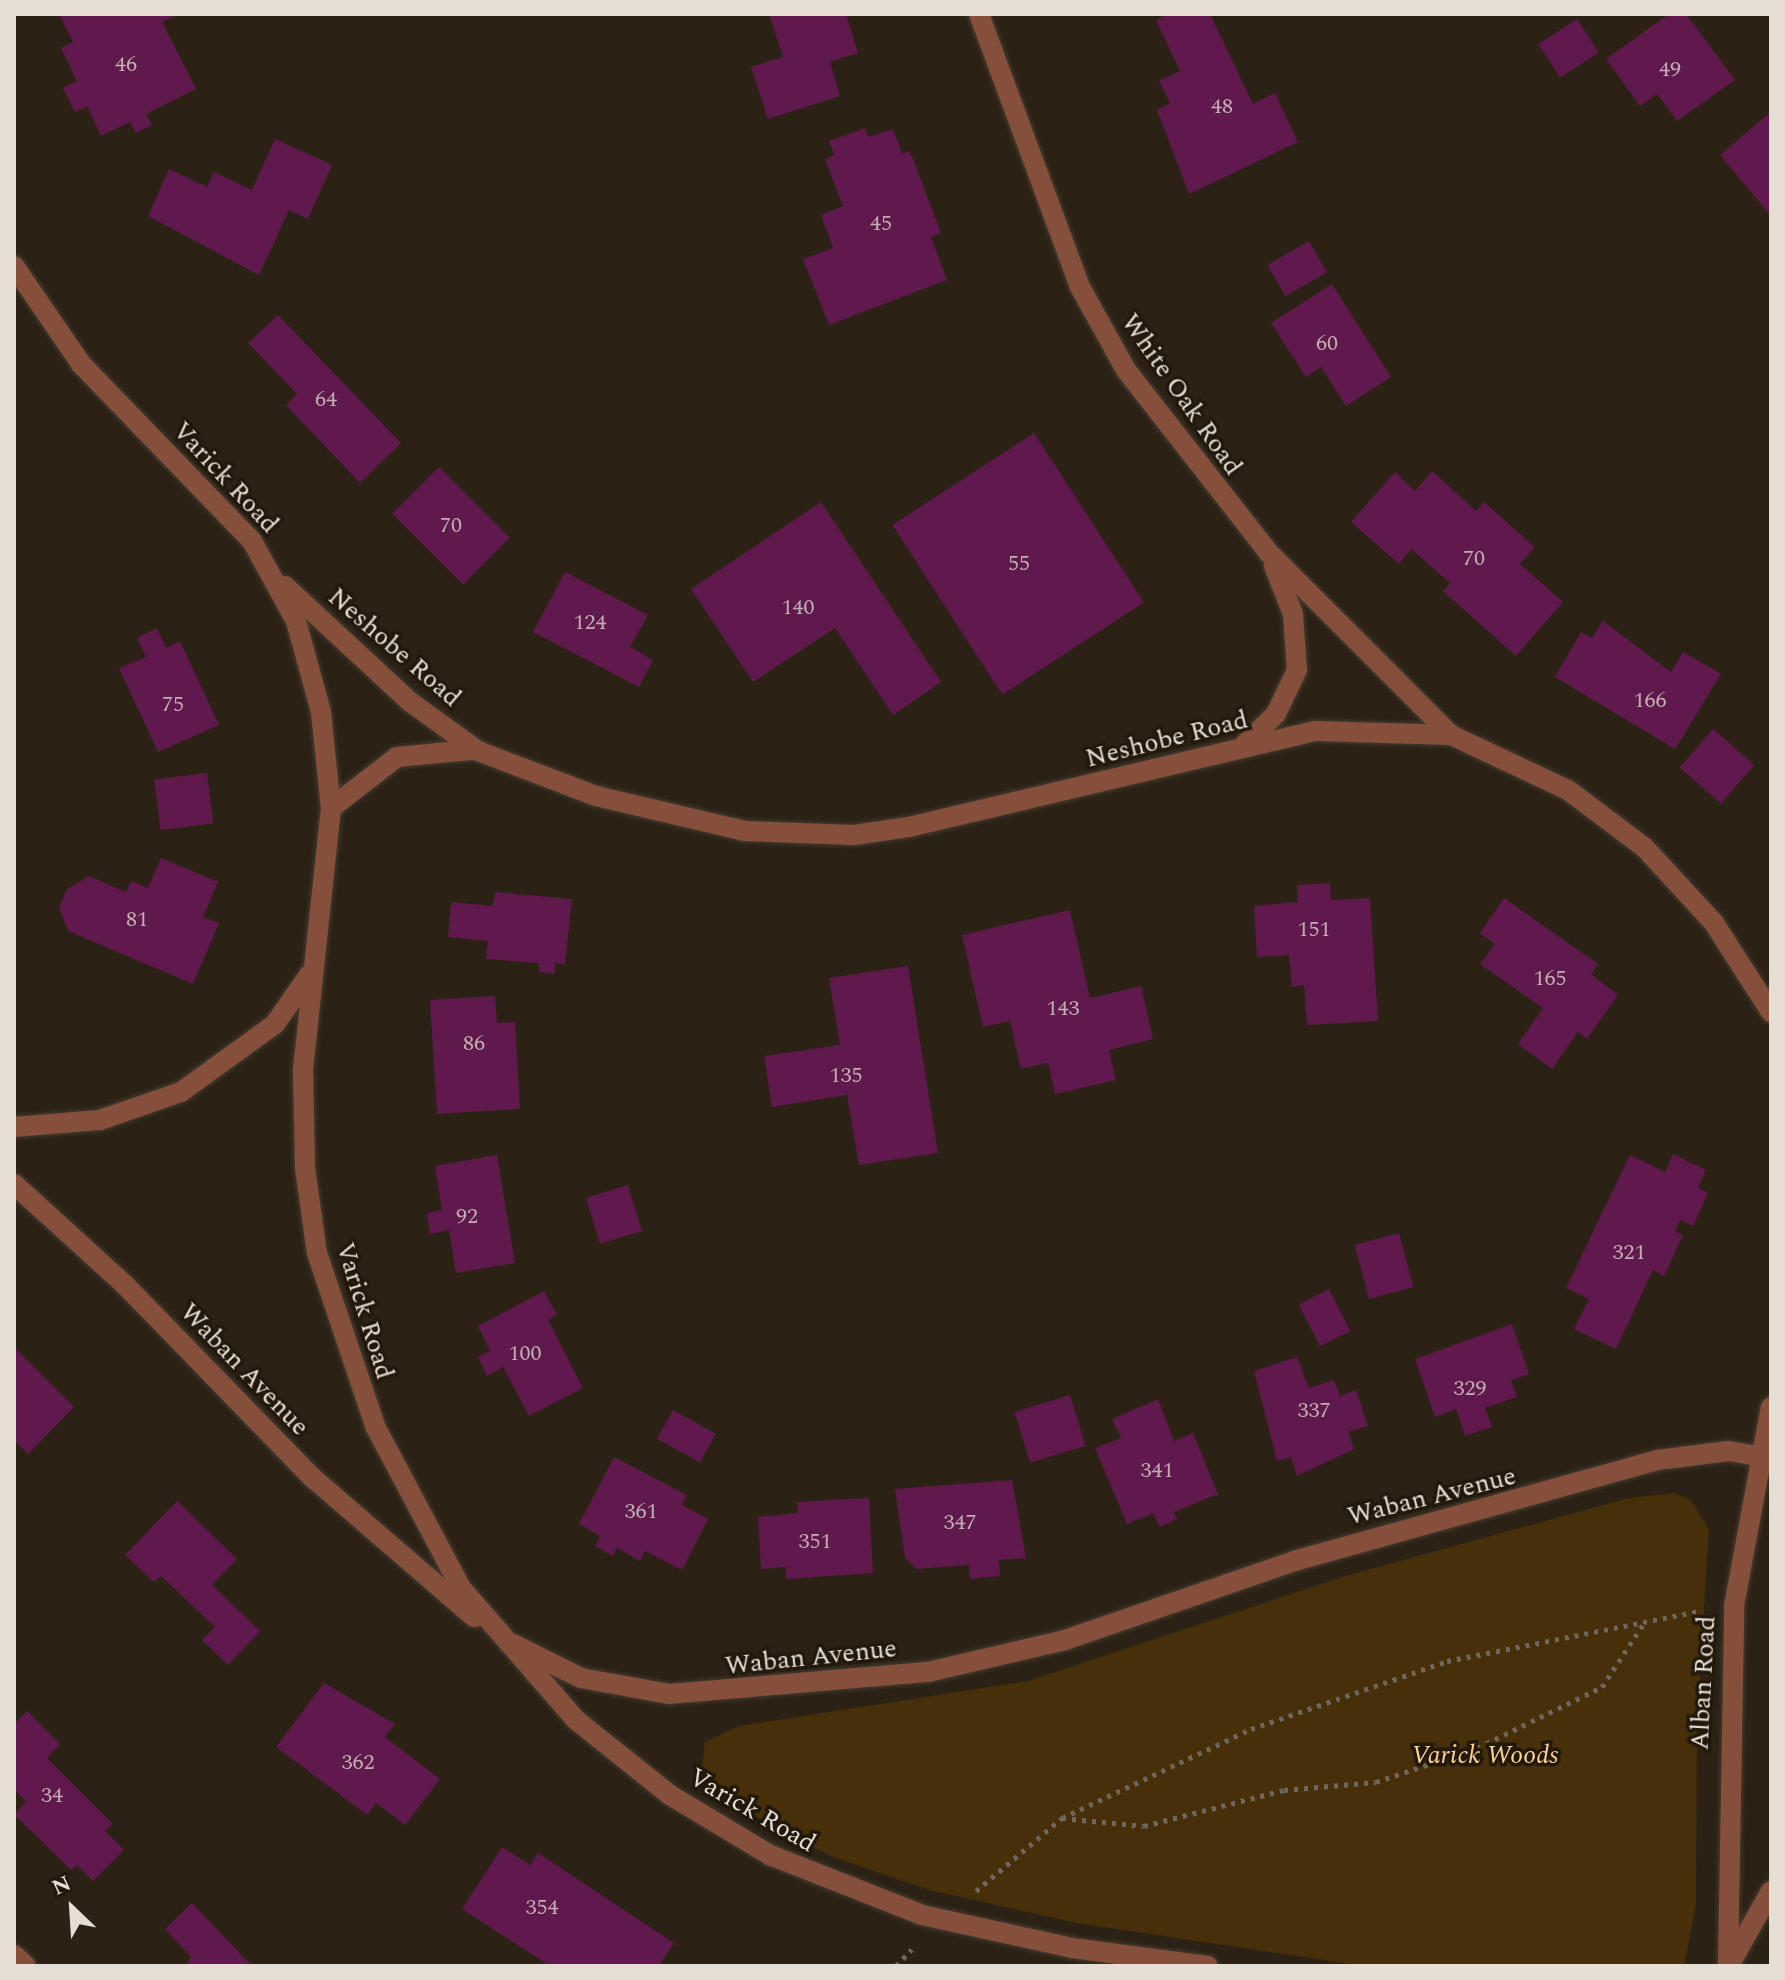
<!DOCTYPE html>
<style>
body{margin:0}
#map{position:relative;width:1785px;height:1980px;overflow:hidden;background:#2b2215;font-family:Spectral,serif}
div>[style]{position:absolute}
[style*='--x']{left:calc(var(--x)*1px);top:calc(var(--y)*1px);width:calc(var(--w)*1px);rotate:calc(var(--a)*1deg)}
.green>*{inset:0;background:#472f09}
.building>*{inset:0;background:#5f194c;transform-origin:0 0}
.path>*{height:5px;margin-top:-2.5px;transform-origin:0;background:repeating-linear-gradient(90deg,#6f675c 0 4px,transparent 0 10px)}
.roads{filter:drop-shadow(0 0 2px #453c30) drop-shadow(0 0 2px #453c30)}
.minor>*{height:20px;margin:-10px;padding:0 10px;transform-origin:10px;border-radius:10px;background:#864f3c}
span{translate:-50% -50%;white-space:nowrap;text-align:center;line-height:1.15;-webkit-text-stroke:7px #22190c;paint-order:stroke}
.number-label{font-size:22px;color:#c3adb3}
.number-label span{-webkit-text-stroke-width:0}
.street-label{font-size:26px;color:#e4ded5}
.park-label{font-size:26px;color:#fbd196;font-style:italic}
.frame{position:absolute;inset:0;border:16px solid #e4ded5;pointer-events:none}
.north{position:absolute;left:32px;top:1868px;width:80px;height:80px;-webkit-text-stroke:6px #22190c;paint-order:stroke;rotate:335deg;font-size:22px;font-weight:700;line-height:32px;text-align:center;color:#e4ded5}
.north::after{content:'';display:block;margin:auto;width:28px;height:36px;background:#e4ded5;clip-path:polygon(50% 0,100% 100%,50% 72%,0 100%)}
</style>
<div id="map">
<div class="green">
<div style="clip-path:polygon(1675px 1493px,1692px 1501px,1709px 1530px,1697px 1717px,1696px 1904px,1684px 1966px,1364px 1966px,1077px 1923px,929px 1890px,828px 1855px,711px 1792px,701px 1776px,705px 1742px,739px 1726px,1028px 1681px,1345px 1576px,1629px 1498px)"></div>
</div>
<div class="building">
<div style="clip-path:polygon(59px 14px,179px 14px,162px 22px,196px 89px,146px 114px,152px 125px,136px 133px,130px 122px,101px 136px,87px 106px,75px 112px,63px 88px,77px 81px,61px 48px,73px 42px)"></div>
<div style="clip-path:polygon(769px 14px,846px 14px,858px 53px,830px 62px,840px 96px,768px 119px,751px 67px,783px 57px)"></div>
<div style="clip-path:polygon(1168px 14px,1210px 14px,1253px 104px,1275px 93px,1298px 142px,1189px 194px,1157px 110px,1170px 103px,1159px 81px,1180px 71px,1156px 20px)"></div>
<div style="clip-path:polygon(1669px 14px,1686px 14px,1735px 80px,1677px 121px,1657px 94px,1640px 106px,1606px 59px)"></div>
<div style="left:1577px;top:19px;width:40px;height:46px;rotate:57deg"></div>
<div style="clip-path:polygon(1768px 114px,1771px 117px,1771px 216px,1720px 155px)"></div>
<div style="clip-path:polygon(865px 128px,868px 137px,893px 129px,902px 154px,910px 151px,941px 233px,931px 237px,947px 280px,829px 325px,803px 259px,833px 248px,821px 215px,843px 206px,825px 159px,834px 155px,829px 141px)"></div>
<div style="clip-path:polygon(275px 139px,332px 165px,308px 219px,289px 210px,259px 275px,148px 216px,169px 169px,207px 187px,214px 172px,252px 190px)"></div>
<div style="left:1309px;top:241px;width:36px;height:48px;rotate:60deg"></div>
<div style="clip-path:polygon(1332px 284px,1391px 377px,1346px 406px,1321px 367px,1306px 377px,1271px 323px)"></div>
<div style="clip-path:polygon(278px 315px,401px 443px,360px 483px,286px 405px,297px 394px,248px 343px)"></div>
<div style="left:1034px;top:433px;width:202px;height:169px;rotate:57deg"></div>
<div style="left:439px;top:467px;width:100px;height:66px;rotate:45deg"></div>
<div style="clip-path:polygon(1432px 471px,1476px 511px,1484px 502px,1535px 547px,1520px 564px,1563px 602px,1516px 656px,1443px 591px,1450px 583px,1418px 555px,1411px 549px,1399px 564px,1351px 522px,1395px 472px,1415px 491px)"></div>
<div style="clip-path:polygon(821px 502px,941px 682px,893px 715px,835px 628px,753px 682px,691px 589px)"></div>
<div style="clip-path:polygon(565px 572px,648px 615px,630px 647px,653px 660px,639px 687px,533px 632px)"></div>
<div style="clip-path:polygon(1603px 621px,1671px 672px,1683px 652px,1721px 674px,1675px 749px,1555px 677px,1581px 632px,1592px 638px)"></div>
<div style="clip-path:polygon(157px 628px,166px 648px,180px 641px,219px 725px,158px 752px,119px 668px,146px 657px,137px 638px)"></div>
<div style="left:1713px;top:729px;width:55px;height:51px;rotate:41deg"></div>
<div style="left:207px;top:773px;width:51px;height:53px;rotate:83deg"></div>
<div style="clip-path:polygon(161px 858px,218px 882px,203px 917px,219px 923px,193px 984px,68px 931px,59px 908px,67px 889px,89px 876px,126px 892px,131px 881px,148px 888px)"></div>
<div style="clip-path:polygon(1330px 883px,1331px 900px,1370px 898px,1378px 1021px,1307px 1025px,1304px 985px,1292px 987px,1289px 955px,1257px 957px,1254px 906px,1298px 902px,1297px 885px)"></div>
<div style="clip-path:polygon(495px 892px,572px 899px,565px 964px,555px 963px,555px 974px,539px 972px,539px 963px,486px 959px,488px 941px,448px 937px,451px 902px,493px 906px)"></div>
<div style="clip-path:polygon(1504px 898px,1598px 964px,1591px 974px,1618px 995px,1587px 1039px,1578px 1032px,1552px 1069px,1518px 1044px,1543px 1008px,1480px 964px,1495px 944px,1480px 933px)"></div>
<div style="clip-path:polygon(1070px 910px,1090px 998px,1141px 986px,1153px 1039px,1109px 1050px,1116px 1080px,1055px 1094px,1048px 1063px,1021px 1069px,1010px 1021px,983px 1027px,962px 935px)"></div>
<div style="clip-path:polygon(908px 966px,938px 1153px,859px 1165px,847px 1095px,772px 1107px,764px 1056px,840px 1045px,829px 978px)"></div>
<div style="clip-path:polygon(495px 996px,497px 1023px,515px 1022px,520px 1109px,437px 1114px,430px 1000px)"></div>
<div style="clip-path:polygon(1673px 1154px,1706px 1170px,1698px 1188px,1708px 1193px,1693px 1226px,1680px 1220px,1675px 1231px,1683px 1235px,1664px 1276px,1653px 1270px,1616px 1349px,1574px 1329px,1589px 1299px,1566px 1288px,1630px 1155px,1665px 1172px)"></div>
<div style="clip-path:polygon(497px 1155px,515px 1263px,456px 1273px,449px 1230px,430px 1234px,427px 1213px,442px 1210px,435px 1166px)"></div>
<div style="left:628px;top:1185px;width:48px;height:44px;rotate:73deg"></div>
<div style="left:1399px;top:1233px;width:56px;height:46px;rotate:75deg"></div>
<div style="left:1329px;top:1289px;width:47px;height:34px;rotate:63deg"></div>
<div style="clip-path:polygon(544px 1291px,557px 1315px,548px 1320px,583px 1388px,529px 1416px,503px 1367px,487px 1376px,478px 1357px,490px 1351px,478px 1326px)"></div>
<div style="clip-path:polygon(1512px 1324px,1529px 1374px,1511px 1380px,1517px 1397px,1485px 1408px,1492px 1427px,1465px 1436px,1456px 1409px,1435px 1417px,1415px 1359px)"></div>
<div style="clip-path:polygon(14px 1347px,74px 1407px,28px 1454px,14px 1440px)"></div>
<div style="clip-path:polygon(1297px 1357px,1309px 1388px,1334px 1380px,1340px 1396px,1356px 1390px,1368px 1426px,1348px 1432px,1354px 1449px,1297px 1476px,1291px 1457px,1277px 1461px,1254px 1371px)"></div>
<div style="left:1070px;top:1395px;width:53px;height:58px;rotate:73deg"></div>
<div style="clip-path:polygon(1158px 1399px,1174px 1441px,1193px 1433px,1218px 1494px,1174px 1512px,1177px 1519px,1159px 1527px,1154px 1513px,1127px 1524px,1095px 1448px,1121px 1438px,1112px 1419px)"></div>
<div style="left:673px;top:1410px;width:49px;height:33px;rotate:29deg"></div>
<div style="clip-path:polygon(614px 1457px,687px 1495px,682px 1505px,708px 1519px,682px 1570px,645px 1551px,640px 1561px,617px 1548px,613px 1556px,595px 1546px,600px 1536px,579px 1524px)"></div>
<div style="clip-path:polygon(1012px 1480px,1026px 1558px,999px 1560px,1000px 1576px,970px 1579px,969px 1565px,917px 1569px,905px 1558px,895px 1489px)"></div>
<div style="clip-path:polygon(869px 1498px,873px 1573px,786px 1579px,786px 1567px,761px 1569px,758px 1517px,798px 1513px,797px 1502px)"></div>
<div style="clip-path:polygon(177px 1501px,237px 1559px,212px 1585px,260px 1631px,228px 1665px,202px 1640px,215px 1627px,161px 1576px,154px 1582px,125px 1555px)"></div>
<div style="clip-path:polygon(324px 1683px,395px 1724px,385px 1737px,440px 1779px,405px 1825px,376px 1803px,367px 1815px,276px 1747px)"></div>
<div style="clip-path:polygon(27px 1711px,60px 1744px,47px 1758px,113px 1824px,105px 1831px,124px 1850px,93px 1881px,77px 1865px,71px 1870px,14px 1814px,26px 1802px,14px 1789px,14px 1724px)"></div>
<div style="clip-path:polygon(502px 1847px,530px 1865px,538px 1853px,674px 1943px,659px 1966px,550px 1966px,462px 1909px)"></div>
<div style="clip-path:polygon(192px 1903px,252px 1966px,186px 1966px,191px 1957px,165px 1929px)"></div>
</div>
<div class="path">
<div style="--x:1062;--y:1818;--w:82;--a:5.6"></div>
<div style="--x:1144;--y:1826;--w:145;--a:-14.4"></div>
<div style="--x:1284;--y:1790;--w:92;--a:-5"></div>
<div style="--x:1376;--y:1782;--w:107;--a:-18.6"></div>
<div style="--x:1477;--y:1748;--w:139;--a:-26"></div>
<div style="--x:1602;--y:1687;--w:80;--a:-56.7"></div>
<div style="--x:976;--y:1891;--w:113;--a:-40.3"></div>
<div style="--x:1062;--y:1818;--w:209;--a:-25.2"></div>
<div style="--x:1251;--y:1729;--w:207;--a:-19.1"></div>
<div style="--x:1447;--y:1661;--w:257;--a:-11.2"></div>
<div style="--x:896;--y:1966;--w:23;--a:-47"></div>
</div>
<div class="roads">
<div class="minor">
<div style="--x:979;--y:14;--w:291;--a:69.7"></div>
<div style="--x:1080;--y:287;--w:95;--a:61"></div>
<div style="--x:1126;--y:370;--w:231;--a:52"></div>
<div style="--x:1268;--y:552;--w:259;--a:45"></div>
<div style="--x:14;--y:266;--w:119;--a:55.6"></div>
<div style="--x:81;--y:364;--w:246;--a:46"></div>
<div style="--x:252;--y:541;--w:91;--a:61.2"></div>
<div style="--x:296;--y:621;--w:94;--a:74.6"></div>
<div style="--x:321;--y:712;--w:97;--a:84.1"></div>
<div style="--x:331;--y:808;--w:263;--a:96.1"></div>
<div style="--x:303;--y:1070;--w:98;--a:88.8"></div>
<div style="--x:305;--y:1168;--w:86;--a:82"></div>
<div style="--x:317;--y:1253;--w:185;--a:71.4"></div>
<div style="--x:376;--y:1428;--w:181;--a:62"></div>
<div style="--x:461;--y:1588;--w:175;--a:48.9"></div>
<div style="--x:576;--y:1720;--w:120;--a:38.6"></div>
<div style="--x:670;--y:1795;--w:117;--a:31"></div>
<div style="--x:770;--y:1855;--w:163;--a:21.5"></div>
<div style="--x:922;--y:1915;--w:154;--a:12.4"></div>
<div style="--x:1072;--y:1948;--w:137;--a:7.5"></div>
<div style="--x:285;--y:586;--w:169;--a:42.8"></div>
<div style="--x:409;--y:701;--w:85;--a:35.9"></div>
<div style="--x:478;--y:751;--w:126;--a:20.9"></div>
<div style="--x:596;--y:796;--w:153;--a:13.2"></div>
<div style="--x:745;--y:831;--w:109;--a:2.1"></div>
<div style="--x:854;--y:835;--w:56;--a:-8.3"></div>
<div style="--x:909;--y:827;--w:417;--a:-13.3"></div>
<div style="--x:1315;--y:731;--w:136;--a:1.7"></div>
<div style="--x:1451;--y:735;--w:129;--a:25.2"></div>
<div style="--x:1568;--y:790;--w:96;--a:37"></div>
<div style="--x:1645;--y:848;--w:102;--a:47.4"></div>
<div style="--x:1714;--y:923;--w:106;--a:57.4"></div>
<div style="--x:1245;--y:744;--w:43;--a:-44.1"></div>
<div style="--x:1276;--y:714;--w:49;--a:-64.5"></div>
<div style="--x:1297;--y:670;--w:56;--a:-94.1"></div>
<div style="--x:1293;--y:614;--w:52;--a:-111.6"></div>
<div style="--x:331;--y:808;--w:83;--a:-37.7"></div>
<div style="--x:397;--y:757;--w:74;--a:-5.4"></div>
<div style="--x:14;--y:1127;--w:86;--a:-4.7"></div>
<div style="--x:100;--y:1120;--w:86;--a:-19.1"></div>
<div style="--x:181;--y:1092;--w:116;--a:-35.9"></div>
<div style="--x:275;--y:1024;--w:60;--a:-55.2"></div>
<div style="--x:14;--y:1184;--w:150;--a:42.3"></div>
<div style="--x:125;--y:1285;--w:269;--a:45.8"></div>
<div style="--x:313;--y:1478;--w:213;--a:40.8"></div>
<div style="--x:513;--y:1644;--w:76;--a:26.6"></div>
<div style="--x:581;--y:1678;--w:89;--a:10.3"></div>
<div style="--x:669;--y:1694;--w:260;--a:-4.9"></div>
<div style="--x:928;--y:1672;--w:141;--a:-13.1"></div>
<div style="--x:1065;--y:1640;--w:242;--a:-19"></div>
<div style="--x:1294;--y:1561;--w:378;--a:-15.5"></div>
<div style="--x:1658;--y:1460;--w:71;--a:-7.3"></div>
<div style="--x:1728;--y:1451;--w:44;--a:9.2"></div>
<div style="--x:14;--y:1955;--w:16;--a:43"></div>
<div style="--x:1731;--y:1962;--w:81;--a:-60.6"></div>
<div style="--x:1728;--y:1966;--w:360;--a:-89"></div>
<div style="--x:1734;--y:1606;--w:202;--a:-79.5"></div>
</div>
</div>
<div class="number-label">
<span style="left:126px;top:65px">46</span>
<span style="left:1670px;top:70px">49</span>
<span style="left:1222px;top:107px">48</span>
<span style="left:881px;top:224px">45</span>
<span style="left:1327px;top:344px">60</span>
<span style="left:326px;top:400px">64</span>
<span style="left:451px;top:526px">70</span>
<span style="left:1474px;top:559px">70</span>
<span style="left:1019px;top:564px">55</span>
<span style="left:798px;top:608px">140</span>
<span style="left:590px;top:623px">124</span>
<span style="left:1650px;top:701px">166</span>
<span style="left:173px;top:705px">75</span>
<span style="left:137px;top:920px">81</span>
<span style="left:1314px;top:930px">151</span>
<span style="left:1550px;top:979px">165</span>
<span style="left:1063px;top:1009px">143</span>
<span style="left:474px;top:1044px">86</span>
<span style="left:846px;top:1076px">135</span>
<span style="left:467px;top:1217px">92</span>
<span style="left:1629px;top:1253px">321</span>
<span style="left:525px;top:1354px">100</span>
<span style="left:1470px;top:1389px">329</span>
<span style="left:1314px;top:1411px">337</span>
<span style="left:1157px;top:1471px">341</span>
<span style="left:641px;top:1512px">361</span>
<span style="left:960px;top:1523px">347</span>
<span style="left:815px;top:1542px">351</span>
<span style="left:358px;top:1763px">362</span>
<span style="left:52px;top:1796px">34</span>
<span style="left:542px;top:1908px">354</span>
</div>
<div class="street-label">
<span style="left:1181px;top:395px;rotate:55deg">White Oak Road</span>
<span style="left:225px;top:478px;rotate:47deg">Varick Road</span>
<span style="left:394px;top:648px;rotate:41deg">Neshobe Road</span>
<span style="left:1167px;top:740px;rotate:-14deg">Neshobe Road</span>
<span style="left:364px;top:1311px;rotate:73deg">Varick Road</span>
<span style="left:244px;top:1370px;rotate:46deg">Waban Avenue</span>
<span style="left:1432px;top:1497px;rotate:-14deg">Waban Avenue</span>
<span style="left:811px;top:1658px;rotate:-6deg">Waban Avenue</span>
<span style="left:1704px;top:1683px;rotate:-87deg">Alban Road</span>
<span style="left:752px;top:1811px;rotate:30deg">Varick Road</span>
</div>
<div class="park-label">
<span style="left:1485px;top:1756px">Varick Woods</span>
</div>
<div class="frame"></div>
<div class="north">N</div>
</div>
